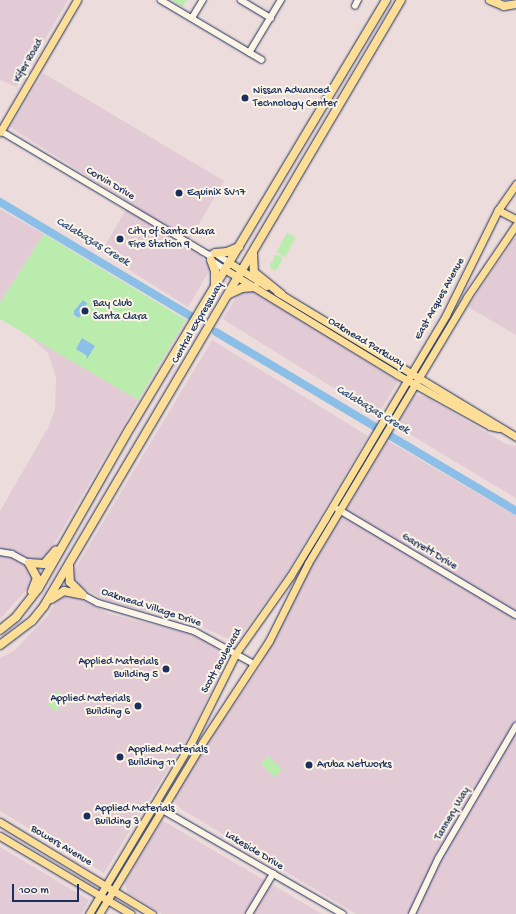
<!DOCTYPE html>
<style>
body{margin:0}
#map{position:relative;width:516px;height:914px;overflow:hidden;background:#eddcdc;font-family:"Gochi Hand",sans-serif}
div>[style]{position:absolute}
[style*='--x']{left:calc(var(--x)*1px);top:calc(var(--y)*1px);width:calc(var(--w)*1px);rotate:calc(var(--a)*1deg)}
.built>*{inset:0;background:#e3cbd6;transform-origin:0 0}
.green>*{inset:0;background:#baecad;transform-origin:0 0}
.round{border-radius:50%}
.water>*{inset:0;background:#8bbfe8}
.river>*{height:8px;margin:-4px;padding:0 4px;transform-origin:4px;border-radius:4px;background:#8bbfe8}
.roads{filter:drop-shadow(0 0 1px #1b2f5e) drop-shadow(0 0 1px #1b2f5e)}
.minor>*{height:5.5px;margin:-2.75px;padding:0 2.75px;transform-origin:2.75px;border-radius:2.75px;background:#fcf5e5}
.major>*{height:7px;margin:-3.5px;padding:0 3.5px;transform-origin:3.5px;border-radius:3.5px;background:#fdde96}
.highway>*{height:8px;margin:-4px;padding:0 4px;transform-origin:4px;border-radius:4px;background:#fdde96}
.dots>*{width:11px;height:11px;translate:-50% -50%;box-sizing:border-box;border:2px solid #fcf5e5;border-radius:50%}
span{translate:-50% -50%;white-space:nowrap;text-align:center;line-height:1.15;-webkit-text-stroke:4px #fcf5e5;paint-order:stroke}
.street-label{font-size:11px;color:#1b2f5e}
.poi-label{font-size:11px;color:#1b2f5e}
.left{translate:0 -50%;text-align:left}
.right{translate:-100% -50%;text-align:right}
.water-label{font-size:12px;color:#375380;font-style:italic}
.scale{position:absolute;left:12px;top:884px;width:67px;height:18px;box-sizing:border-box;border:2px solid #1b2f5e;border-top:0;padding-left:5px;font-size:12px;line-height:14px;white-space:nowrap;color:#1b2f5e;-webkit-text-stroke:3px #fcf5e5;paint-order:stroke}
</style>
<div id="map">
<div class="built">
<div style="clip-path:polygon(0 0,68px 0,17px 87px,0 80px)"></div>
<div style="clip-path:polygon(43px 73px,224px 181px,186px 246px,200px 255px,211px 268px,188px 307px,101px 252px,130px 203px,10px 127px)"></div>
<div style="clip-path:polygon(0 209px,44px 234px,0 303px)"></div>
<div style="clip-path:polygon(516px 236px,516px 335px,468px 307px)"></div>
<div style="left:244px;top:285px;width:182px;height:40px;rotate:32deg"></div>
<div style="clip-path:polygon(27px 334px,138px 400px,29px 587px,0 619px,0 511px,48px 428px,55px 409px,56px 377px,48px 353px)"></div>
<div style="clip-path:polygon(212px 340px,368px 436px,286px 574px,241px 635px,231px 640px,193px 623px,108px 601px,77px 585px,72px 574px)"></div>
<div style="clip-path:polygon(415px 395px,427px 397px,506px 444px,516px 446px,516px 498px,396px 426px)"></div>
<div style="clip-path:polygon(385px 439px,516px 516px,516px 914px,356px 914px,181px 809px,175px 802px,175px 795px,206px 744px,259px 669px,305px 575px)"></div>
<div style="clip-path:polygon(71px 594px,110px 614px,190px 634px,219px 648px,224px 654px,224px 663px,192px 730px,104px 873px,0 811px,0 658px,15px 650px,48px 615px,60px 595px)"></div>
<div style="clip-path:polygon(162px 820px,322px 914px,162px 914px,128px 893px,124px 882px)"></div>
<div style="clip-path:polygon(0 847px,89px 900px,82px 914px,0 914px)"></div>
</div>
<div class="green">
<div style="clip-path:polygon(172px 0,187px 0,182px 7px)"></div>
<div style="left:287px;top:233px;width:10px;height:22px;rotate:29deg"></div>
<div style="clip-path:polygon(44px 234px,186px 320px,138px 400px,0 319px,0 303px)"></div>
<div class="round" style="left:272.5px;top:254.5px;width:9px;height:9px"></div>
<div class="round" style="left:269.5px;top:260.5px;width:9px;height:9px"></div>
<div style="left:57px;top:691px;width:11px;height:17px;rotate:34deg"></div>
<div style="left:268px;top:756px;width:19px;height:11px;rotate:43deg"></div>
</div>
<div class="water">
<div style="clip-path:polygon(83px 300px,87px 303px,86px 307px,89px 310px,86px 315px,82px 313px,79px 318px,74px 315px,74px 311px)"></div>
<div style="clip-path:polygon(82px 338px,95px 346px,87px 359px,86px 355px,76px 349px)"></div>
</div>
<div class="river">
<div style="--x:0;--y:202;--w:224;--a:30.9"></div>
<div style="--x:216;--y:332;--w:349;--a:30.8"></div>
</div>
<div class="roads">
<div class="minor">
<div style="--x:161;--y:0;--w:117;--a:30.7"></div>
<div style="--x:241;--y:0;--w:35;--a:31"></div>
<div style="--x:355;--y:6;--w:7;--a:-63"></div>
<div style="--x:192;--y:18;--w:21;--a:-59"></div>
<div style="--x:249;--y:53;--w:62;--a:-58.9"></div>
<div style="--x:1;--y:131;--w:234;--a:30.8"></div>
<div style="--x:202;--y:251;--w:8;--a:30"></div>
<div style="--x:209;--y:255;--w:6;--a:-18"></div>
<div style="--x:215;--y:253;--w:18;--a:34"></div>
<div style="--x:211;--y:260;--w:18;--a:34"></div>
<div style="--x:338;--y:509;--w:207;--a:30.8"></div>
<div style="--x:0;--y:552;--w:12;--a:9"></div>
<div style="--x:12;--y:554;--w:19;--a:28"></div>
<div style="--x:83;--y:595;--w:17;--a:28"></div>
<div style="--x:98;--y:603;--w:100;--a:16.3"></div>
<div style="--x:194;--y:631;--w:68;--a:28.8"></div>
<div style="--x:154;--y:805;--w:218;--a:30"></div>
<div style="--x:249;--y:914;--w:47;--a:-59"></div>
<div style="--x:412;--y:914;--w:61;--a:-64.7"></div>
<div style="--x:438;--y:859;--w:154;--a:-59.6"></div>
</div>
<div class="major">
<div style="--x:0;--y:132;--w:153;--a:-59.7"></div>
<div style="--x:498;--y:210;--w:20;--a:27"></div>
<div style="--x:230;--y:263;--w:43;--a:32.6"></div>
<div style="--x:226;--y:270;--w:202;--a:31.4"></div>
<div style="--x:398;--y:375;--w:105;--a:29"></div>
<div style="--x:490;--y:426;--w:9;--a:13"></div>
<div style="--x:277;--y:292;--w:280;--a:31.2"></div>
<div style="--x:0;--y:822;--w:178;--a:31.2"></div>
<div style="--x:0;--y:836;--w:152;--a:30.8"></div>
<div style="--x:89;--y:914;--w:199;--a:-59.2"></div>
<div style="--x:191;--y:743;--w:101;--a:-63.4"></div>
<div style="--x:236;--y:653;--w:95;--a:-54.8"></div>
<div style="--x:291;--y:575;--w:66;--a:-58.7"></div>
<div style="--x:325;--y:519;--w:237;--a:-59.3"></div>
<div style="--x:446;--y:315;--w:117;--a:-63.7"></div>
<div style="--x:498;--y:210;--w:32;--a:-55"></div>
<div style="--x:99;--y:914;--w:200;--a:-58.9"></div>
<div style="--x:202;--y:743;--w:122;--a:-56.7"></div>
<div style="--x:269;--y:641;--w:87;--a:-63.4"></div>
<div style="--x:308;--y:563;--w:310;--a:-59.1"></div>
<div style="--x:467;--y:297;--w:87;--a:-55.8"></div>
</div>
<div class="highway">
<div style="--x:490;--y:0;--w:15;--a:23"></div>
<div style="--x:504;--y:6;--w:12;--a:-9"></div>
<div style="--x:215;--y:253;--w:12;--a:-5"></div>
<div style="--x:227;--y:252;--w:13;--a:-23"></div>
<div style="--x:253;--y:254;--w:18;--a:87"></div>
<div style="--x:254;--y:272;--w:35;--a:39"></div>
<div style="--x:211;--y:260;--w:12;--a:70"></div>
<div style="--x:215;--y:271;--w:17;--a:90"></div>
<div style="--x:229;--y:294;--w:14;--a:-25"></div>
<div style="--x:242;--y:288;--w:13;--a:-4"></div>
<div style="--x:29;--y:563;--w:15;--a:4"></div>
<div style="--x:44;--y:564;--w:18;--a:-49"></div>
<div style="--x:29;--y:563;--w:17;--a:62"></div>
<div style="--x:37;--y:578;--w:14;--a:111"></div>
<div style="--x:69;--y:565;--w:17;--a:87"></div>
<div style="--x:70;--y:582;--w:16;--a:45"></div>
<div style="--x:51;--y:599;--w:15;--a:-32"></div>
<div style="--x:64;--y:591;--w:19;--a:12"></div>
<div style="--x:0;--y:630;--w:21;--a:-39"></div>
<div style="--x:16;--y:617;--w:36;--a:-52"></div>
<div style="--x:38;--y:589;--w:185;--a:-60.3"></div>
<div style="--x:130;--y:428;--w:499;--a:-59.1"></div>
<div style="--x:0;--y:645;--w:40;--a:-37"></div>
<div style="--x:32;--y:621;--w:19;--a:-51"></div>
<div style="--x:44;--y:606;--w:703;--a:-59.5"></div>
</div>
</div>
<div class="dots">
<div style="left:245px;top:98px;background:#1b2f5e"></div>
<div style="left:179px;top:193px;background:#1b2f5e"></div>
<div style="left:120px;top:239px;background:#1b2f5e"></div>
<div style="left:85px;top:311px;background:#1b2f5e"></div>
<div style="left:166px;top:669px;background:#1b2f5e"></div>
<div style="left:138px;top:706px;background:#1b2f5e"></div>
<div style="left:120px;top:757px;background:#1b2f5e"></div>
<div style="left:309px;top:765px;background:#1b2f5e"></div>
<div style="left:87px;top:816px;background:#1b2f5e"></div>
</div>
<div class="street-label">
<span style="left:29px;top:61px;rotate:-60deg">Kifer Road</span>
<span style="left:110px;top:184px;rotate:31deg">Corvin Drive</span>
<span style="left:440px;top:299px;rotate:-61deg">East Arques Avenue</span>
<span style="left:198px;top:323px;rotate:-60deg">Central Expressway</span>
<span style="left:366px;top:343px;rotate:31deg">Oakmead Parkway</span>
<span style="left:429px;top:552px;rotate:31deg">Garrett Drive</span>
<span style="left:151px;top:608px;rotate:18deg">Oakmead Village Drive</span>
<span style="left:222px;top:661px;rotate:-61deg">Scott Boulevard</span>
<span style="left:453px;top:814px;rotate:-60deg">Tannery Way</span>
<span style="left:61px;top:846px;rotate:31deg">Bowers Avenue</span>
<span style="left:254px;top:851px;rotate:31deg">Lakeside Drive</span>
</div>
<div class="poi-label">
<span class="left" style="left:253px;top:98px">Nissan Advanced<br>Technology Center</span>
<span class="left" style="left:187px;top:193px">Equinix SV17</span>
<span class="left" style="left:128px;top:239px">City of Santa Clara<br>Fire Station 9</span>
<span class="left" style="left:93px;top:311px">Bay Club<br>Santa Clara</span>
<span class="right" style="left:158px;top:669px">Applied Materials<br>Building 5</span>
<span class="right" style="left:130px;top:706px">Applied Materials<br>Building 6</span>
<span class="left" style="left:128px;top:757px">Applied Materials<br>Building 11</span>
<span class="left" style="left:317px;top:765px">Aruba Networks</span>
<span class="left" style="left:95px;top:816px">Applied Materials<br>Building 3</span>
</div>
<div class="water-label">
<span style="left:92px;top:243px;rotate:31deg">Calabazas Creek</span>
<span style="left:372px;top:411px;rotate:31deg">Calabazas Creek</span>
</div>
<div class="scale">100 m</div>
</div>
